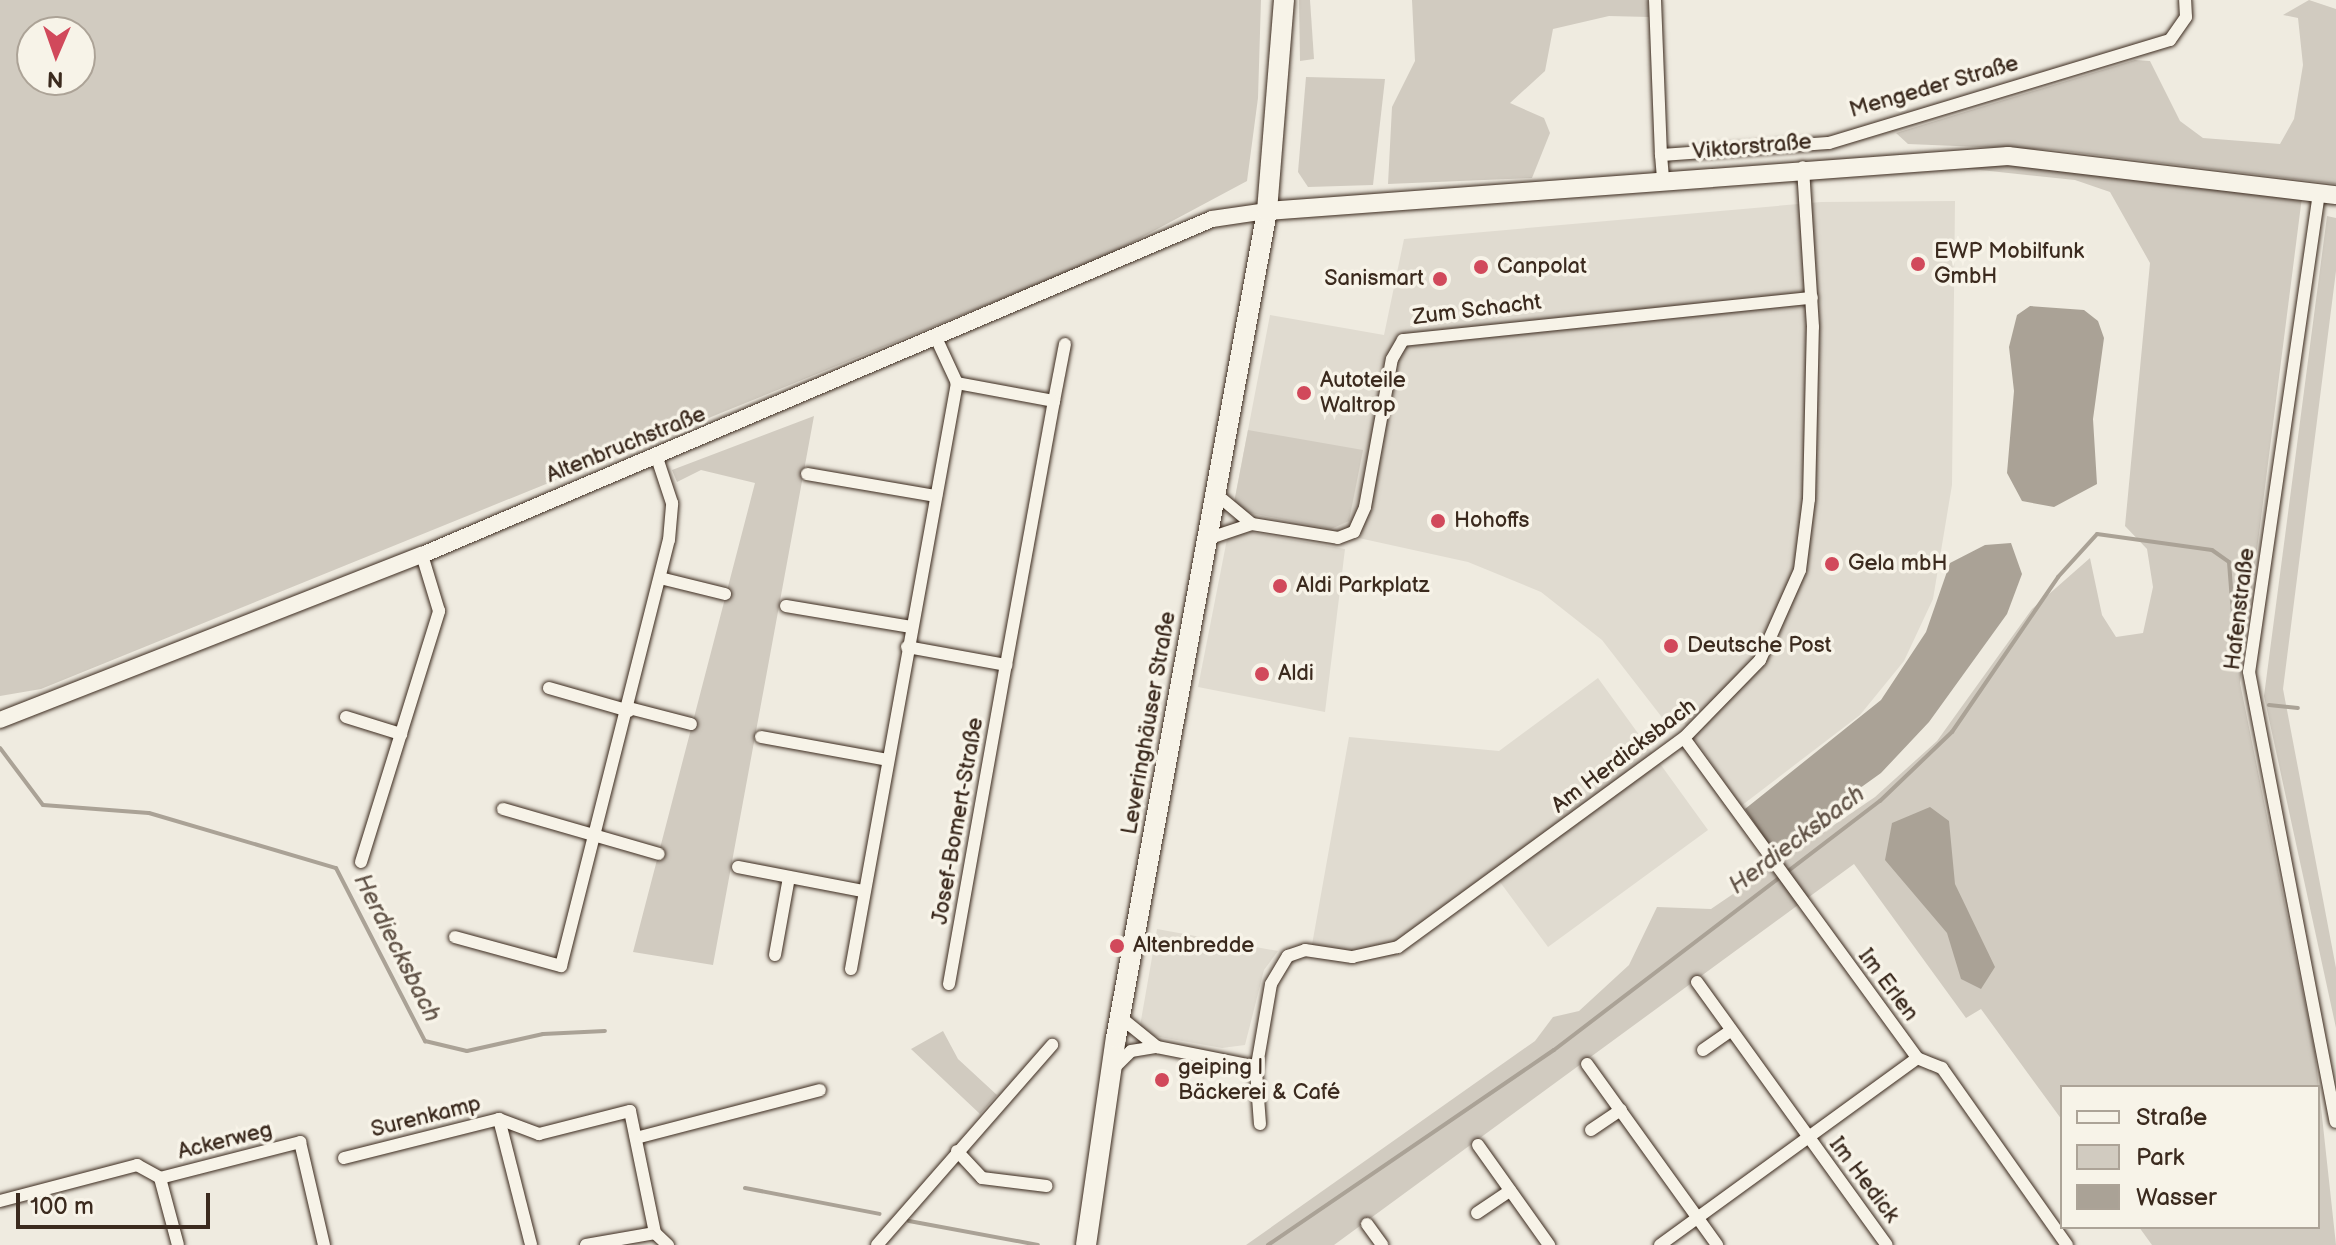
<!DOCTYPE html>
<meta charset="utf-8">
<style>
body{margin:0}
#map{position:relative;width:2336px;height:1245px;overflow:hidden;background:#efebe0;font-family:"Balsamiq Sans",sans-serif}
div>[style]{position:absolute}
[style*='--x']{left:calc(var(--x)*1px);top:calc(var(--y)*1px);width:calc(var(--w)*1px);rotate:calc(var(--a)*1deg)}
.built>*{inset:0;background:#e0dbd0}
.green>*{inset:0;background:#d1cbc0}
.water>*{inset:0;background:#aaa296}
.stream>*{height:4px;margin:-2px;padding:0 2px;transform-origin:2px;border-radius:2px;background:#aaa296}
.roads{filter:drop-shadow(0 0 2px #3b2a1e) drop-shadow(0 0 2px #3b2a1e)}
.minor>*{height:12px;margin:-6px;padding:0 6px;transform-origin:6px;border-radius:6px;background:#f7f3e8}
.tertiary>*{height:16px;margin:-8px;padding:0 8px;transform-origin:8px;border-radius:8px;background:#f7f3e8}
.secondary>*{height:18px;margin:-9px;padding:0 9px;transform-origin:9px;border-radius:9px;background:#f7f3e8}
.primary>*{height:20px;margin:-10px;padding:0 10px;transform-origin:10px;border-radius:10px;background:#f7f3e8}
.dots>*{width:22px;height:22px;translate:-50% -50%;box-sizing:border-box;border:4px solid #f7f3e8;border-radius:50%}
span{translate:-50% -50%;white-space:nowrap;text-align:center;line-height:1.15;-webkit-text-stroke:7px #f7f3e8;paint-order:stroke}
.street-label{font-size:22px;color:#3b2a1e}
.poi-label{font-size:22px;color:#3b2a1e}
.left{translate:0 -50%;text-align:left}
.right{translate:-100% -50%;text-align:right}
.water-label{font-size:24px;color:#625448;font-style:italic}
.legend{position:absolute;left:2060px;top:1085px;width:260px;height:144px;box-sizing:border-box;background:#f7f3e8;border:2px solid #aca397;margin:0;padding:10px 14px;list-style:none;font-size:24px;color:#3b2a1e}
.legend li{display:flex;align-items:center;gap:16px;height:40px}
.legend b{width:40px;border:2px solid #aca397}
.north{position:absolute;left:16px;top:16px;width:80px;height:80px;box-sizing:border-box;background:#f7f3e8;border:2px solid #aca397;border-radius:50%;rotate:182deg;font-size:22px;font-weight:700;line-height:32px;text-align:center;color:#3b2a1e}
.north::after{content:'';display:block;margin:auto;width:28px;height:36px;background:#d1495b;clip-path:polygon(50% 0,100% 100%,50% 72%,0 100%)}
.scale{position:absolute;left:16px;top:1193px;width:194px;height:36px;box-sizing:border-box;border:4px solid #3b2a1e;border-top:0;padding-left:10px;font-size:24px;line-height:28px;white-space:nowrap;color:#3b2a1e;-webkit-text-stroke:6px #f7f3e8;paint-order:stroke}
</style>
<div id="map">
<div class="built">
<div style="clip-path:polygon(1955px 201px,1952px 485px,1933px 599px,1904px 661px,1860px 715px,1741px 806px,1683px 721px,1671px 729px,1602px 640px,1541px 592px,1468px 562px,1249px 514px,1234px 503px,1270px 315px,1384px 335px,1404px 239px,1821px 202px)"></div>
<div style="clip-path:polygon(1251px 532px,1345px 549px,1325px 712px,1198px 687px,1228px 534px)"></div>
<div style="clip-path:polygon(1598px 678px,1708px 830px,1548px 947px,1500px 882px,1395px 955px,1352px 963px,1310px 956px,1349px 737px,1499px 751px)"></div>
<div style="clip-path:polygon(1157px 929px,1278px 951px,1264px 970px,1245px 1045px,1222px 1048px,1154px 1036px,1140px 1026px)"></div>
</div>
<div class="green">
<div style="clip-path:polygon(evenodd,0 0,1261px 0,1258px 98px,1247px 181px,1105px 257px,41px 689px,0 696px,0 0,32px 32px,80px 32px,80px 80px,32px 80px,32px 32px)"></div>
<div style="clip-path:polygon(1299px 0,1310px 0,1314px 59px,1300px 61px)"></div>
<div style="clip-path:polygon(1412px 0,1648px 0,1649px 17px,1609px 16px,1553px 29px,1545px 71px,1510px 103px,1544px 118px,1550px 133px,1532px 178px,1388px 184px,1392px 107px,1415px 61px)"></div>
<div style="clip-path:polygon(2309px 0,2336px 9px,2336px 184px,2055px 150px,1908px 144px,1896px 133px,2135px 60px,2150px 61px,2180px 121px,2203px 138px,2280px 144px,2294px 119px,2303px 65px,2298px 18px,2283px 15px)"></div>
<div style="clip-path:polygon(1306px 77px,1385px 79px,1373px 185px,1308px 187px,1298px 172px)"></div>
<div style="clip-path:polygon(2007px 161px,2302px 197px,2240px 683px,2315px 1052px,2336px 1245px,2152px 1245px,2139px 1227px,2318px 1227px,2318px 1087px,2062px 1087px,2062px 1120px,1981px 1009px,1966px 1018px,1854px 864px,1334px 1245px,1246px 1245px,1535px 1041px,1553px 1017px,1579px 1011px,1629px 965px,1657px 907px,1711px 909px,1875px 797px,1937px 741px,2032px 609px,2090px 558px,2102px 615px,2116px 637px,2143px 633px,2153px 587px,2147px 549px,2125px 526px,2150px 263px,2110px 192px,2075px 180px,1943px 166px)"></div>
<div style="clip-path:polygon(2327px 216px,2336px 218px,2336px 271px,2283px 689px,2336px 968px,2336px 1028px,2264px 696px)"></div>
<div style="clip-path:polygon(814px 416px,713px 965px,633px 952px,755px 483px,701px 470px,677px 482px,672px 470px)"></div>
<div style="clip-path:polygon(1248px 430px,1363px 450px,1349px 521px,1331px 529px,1241px 511px,1234px 503px)"></div>
<div style="clip-path:polygon(943px 1031px,958px 1059px,997px 1095px,980px 1114px,911px 1049px)"></div>
</div>
<div class="water">
<div style="clip-path:polygon(2030px 306px,2084px 310px,2098px 321px,2104px 338px,2093px 419px,2097px 484px,2054px 507px,2022px 501px,2007px 473px,2014px 391px,2009px 347px,2017px 315px)"></div>
<div style="clip-path:polygon(2011px 543px,2022px 574px,2007px 614px,1929px 722px,1881px 773px,1782px 844px,1768px 843px,1745px 809px,1881px 700px,1926px 632px,1950px 563px,1985px 545px)"></div>
<div style="clip-path:polygon(1930px 807px,1949px 821px,1955px 884px,1995px 967px,1981px 989px,1961px 979px,1947px 933px,1885px 860px,1892px 823px)"></div>
</div>
<div class="stream">
<div style="--x:2269;--y:705;--w:29;--a:6"></div>
<div style="--x:0;--y:748;--w:71;--a:53"></div>
<div style="--x:43;--y:805;--w:106;--a:4.3"></div>
<div style="--x:149;--y:813;--w:195;--a:16.4"></div>
<div style="--x:336;--y:868;--w:195;--a:62.8"></div>
<div style="--x:425;--y:1041;--w:43;--a:13.4"></div>
<div style="--x:467;--y:1051;--w:78;--a:-12.6"></div>
<div style="--x:543;--y:1034;--w:62;--a:-2.8"></div>
<div style="--x:745;--y:1188;--w:137;--a:10.9"></div>
<div style="--x:909;--y:1221;--w:131;--a:10.5"></div>
<div style="--x:1268;--y:1245;--w:346;--a:-34.3"></div>
<div style="--x:1554;--y:1050;--w:410;--a:-37.4"></div>
<div style="--x:1880;--y:801;--w:100;--a:-43.8"></div>
<div style="--x:1952;--y:732;--w:188;--a:-55.6"></div>
<div style="--x:2058;--y:577;--w:58;--a:-47.8"></div>
<div style="--x:2097;--y:534;--w:116;--a:7.9"></div>
<div style="--x:2212;--y:550;--w:21;--a:35"></div>
<div style="--x:2229;--y:562;--w:92;--a:85.6"></div>
</div>
<div class="roads">
<div class="minor">
<div style="--x:1655;--y:0;--w:155;--a:87.8"></div>
<div style="--x:1663;--y:178;--w:23;--a:-95"></div>
<div style="--x:1661;--y:155;--w:168;--a:-4.1"></div>
<div style="--x:1829;--y:143;--w:356;--a:-16.8"></div>
<div style="--x:2170;--y:40;--w:28;--a:-55"></div>
<div style="--x:2186;--y:17;--w:17;--a:-93"></div>
<div style="--x:2319;--y:193;--w:484;--a:98.3"></div>
<div style="--x:2249;--y:672;--w:458;--a:79.1"></div>
<div style="--x:1054;--y:401;--w:58;--a:-79.1"></div>
<div style="--x:807;--y:474;--w:131;--a:9.7"></div>
<div style="--x:1216;--y:494;--w:47;--a:39.8"></div>
<div style="--x:1207;--y:539;--w:47;--a:-18.4"></div>
<div style="--x:1252;--y:524;--w:87;--a:9.2"></div>
<div style="--x:1338;--y:538;--w:17;--a:-21"></div>
<div style="--x:1354;--y:532;--w:27;--a:-66"></div>
<div style="--x:1365;--y:507;--w:150;--a:-79.7"></div>
<div style="--x:1392;--y:359;--w:22;--a:-60"></div>
<div style="--x:1403;--y:340;--w:411;--a:-5.9"></div>
<div style="--x:660;--y:578;--w:67;--a:13.8"></div>
<div style="--x:786;--y:606;--w:127;--a:9.5"></div>
<div style="--x:907;--y:647;--w:101;--a:10.3"></div>
<div style="--x:1006;--y:665;--w:268;--a:-79.7"></div>
<div style="--x:1054;--y:401;--w:99;--a:-169.5"></div>
<div style="--x:549;--y:688;--w:83;--a:16"></div>
<div style="--x:629;--y:708;--w:64;--a:14.5"></div>
<div style="--x:346;--y:717;--w:58;--a:17.2"></div>
<div style="--x:761;--y:737;--w:128;--a:10.3"></div>
<div style="--x:1684;--y:738;--w:396;--a:53.9"></div>
<div style="--x:1917;--y:1058;--w:27;--a:22"></div>
<div style="--x:1942;--y:1068;--w:217;--a:54.8"></div>
<div style="--x:503;--y:809;--w:162;--a:16.1"></div>
<div style="--x:361;--y:862;--w:263;--a:-72.7"></div>
<div style="--x:439;--y:611;--w:59;--a:-106.9"></div>
<div style="--x:738;--y:867;--w:127;--a:10.9"></div>
<div style="--x:455;--y:937;--w:110;--a:15.3"></div>
<div style="--x:561;--y:966;--w:439;--a:-75.8"></div>
<div style="--x:669;--y:540;--w:37;--a:-85"></div>
<div style="--x:672;--y:503;--w:47;--a:-108.4"></div>
<div style="--x:775;--y:955;--w:79;--a:-79.8"></div>
<div style="--x:851;--y:969;--w:596;--a:-79.75"></div>
<div style="--x:957;--y:383;--w:47;--a:-114.9"></div>
<div style="--x:1697;--y:982;--w:324;--a:54.2"></div>
<div style="--x:949;--y:984;--w:324;--a:-79.9"></div>
<div style="--x:1120;--y:1017;--w:48;--a:39"></div>
<div style="--x:1157;--y:1047;--w:102;--a:11.3"></div>
<div style="--x:1703;--y:1050;--w:33;--a:-35"></div>
<div style="--x:1587;--y:1064;--w:223;--a:54.3"></div>
<div style="--x:1116;--y:1066;--w:21;--a:-45"></div>
<div style="--x:1131;--y:1051;--w:26;--a:-9"></div>
<div style="--x:499;--y:1119;--w:130;--a:75.7"></div>
<div style="--x:1260;--y:1124;--w:53;--a:-94.3"></div>
<div style="--x:1256;--y:1071;--w:88;--a:-80.2"></div>
<div style="--x:1271;--y:984;--w:33;--a:-59"></div>
<div style="--x:1288;--y:956;--w:18;--a:-19"></div>
<div style="--x:1305;--y:950;--w:48;--a:8.5"></div>
<div style="--x:1352;--y:957;--w:47;--a:-12.3"></div>
<div style="--x:1398;--y:947;--w:354;--a:-36.2"></div>
<div style="--x:1684;--y:738;--w:109;--a:-45.7"></div>
<div style="--x:1760;--y:660;--w:98;--a:-66"></div>
<div style="--x:1800;--y:570;--w:72;--a:-82.8"></div>
<div style="--x:1809;--y:499;--w:172;--a:-88.7"></div>
<div style="--x:1813;--y:327;--w:160;--a:-93.6"></div>
<div style="--x:1591;--y:1130;--w:36;--a:-34"></div>
<div style="--x:636;--y:1138;--w:190;--a:-14.6"></div>
<div style="--x:1478;--y:1145;--w:123;--a:54.6"></div>
<div style="--x:957;--y:1151;--w:37;--a:47"></div>
<div style="--x:982;--y:1178;--w:65;--a:7"></div>
<div style="--x:344;--y:1158;--w:160;--a:-14.1"></div>
<div style="--x:499;--y:1119;--w:43;--a:20.6"></div>
<div style="--x:539;--y:1134;--w:94;--a:-14.2"></div>
<div style="--x:630;--y:1111;--w:125;--a:78.4"></div>
<div style="--x:655;--y:1233;--w:18;--a:43"></div>
<div style="--x:160;--y:1178;--w:145;--a:-14.4"></div>
<div style="--x:300;--y:1142;--w:106;--a:76.9"></div>
<div style="--x:0;--y:1201;--w:142;--a:-14.7"></div>
<div style="--x:137;--y:1165;--w:26;--a:29"></div>
<div style="--x:160;--y:1178;--w:69;--a:75"></div>
<div style="--x:1477;--y:1213;--w:40;--a:-34"></div>
<div style="--x:1367;--y:1224;--w:26;--a:54"></div>
<div style="--x:586;--y:1245;--w:70;--a:-9.9"></div>
<div style="--x:877;--y:1245;--w:266;--a:-48.8"></div>
<div style="--x:1660;--y:1245;--w:318;--a:-36"></div>
</div>
<div class="tertiary">
<div style="--x:0;--y:720;--w:453;--a:-21.4"></div>
<div style="--x:422;--y:555;--w:858;--a:-23.04"></div>
<div style="--x:1212;--y:219;--w:56;--a:-8.3"></div>
</div>
<div class="secondary">
<div style="--x:1267;--y:211;--w:743;--a:-4.24"></div>
<div style="--x:2008;--y:156;--w:330;--a:6.8"></div>
</div>
<div class="primary">
<div style="--x:1086;--y:1245;--w:209;--a:-81.8"></div>
<div style="--x:1116;--y:1038;--w:841;--a:-79.65"></div>
<div style="--x:1267;--y:211;--w:212;--a:-85.4"></div>
</div>
</div>
<div class="dots">
<div style="left:1918px;top:264px;background:#d1495b"></div>
<div style="left:1481px;top:267px;background:#d1495b"></div>
<div style="left:1440px;top:279px;background:#d1495b"></div>
<div style="left:1304px;top:393px;background:#d1495b"></div>
<div style="left:1438px;top:521px;background:#d1495b"></div>
<div style="left:1832px;top:564px;background:#d1495b"></div>
<div style="left:1280px;top:586px;background:#d1495b"></div>
<div style="left:1671px;top:646px;background:#d1495b"></div>
<div style="left:1262px;top:674px;background:#d1495b"></div>
<div style="left:1117px;top:946px;background:#d1495b"></div>
<div style="left:1162px;top:1080px;background:#d1495b"></div>
</div>
<div class="street-label">
<span style="left:1934px;top:87px;rotate:-16deg">Mengeder Straße</span>
<span style="left:1752px;top:147px;rotate:-5deg">Viktorstraße</span>
<span style="left:1477px;top:310px;rotate:-7deg">Zum Schacht</span>
<span style="left:626px;top:445px;rotate:-22deg">Altenbruchstraße</span>
<span style="left:2240px;top:609px;rotate:-83deg">Hafenstraße</span>
<span style="left:1149px;top:723px;rotate:-80deg">Leveringhäuser Straße</span>
<span style="left:1624px;top:756px;rotate:-37deg">Am Herdicksbach</span>
<span style="left:958px;top:821px;rotate:-80deg">Josef-Bomert-Straße</span>
<span style="left:1888px;top:985px;rotate:53deg">Im Erlen</span>
<span style="left:426px;top:1117px;rotate:-14deg">Surenkamp</span>
<span style="left:225px;top:1141px;rotate:-14deg">Ackerweg</span>
<span style="left:1864px;top:1180px;rotate:53deg">Im Hedick</span>
</div>
<div class="poi-label">
<span class="left" style="left:1934px;top:264px">EWP Mobilfunk<br>GmbH</span>
<span class="left" style="left:1497px;top:267px">Canpolat</span>
<span class="right" style="left:1424px;top:279px">Sanismart</span>
<span class="left" style="left:1320px;top:393px">Autoteile<br>Waltrop</span>
<span class="left" style="left:1454px;top:521px">Hohoffs</span>
<span class="left" style="left:1848px;top:564px">Gela mbH</span>
<span class="left" style="left:1296px;top:586px">Aldi Parkplatz</span>
<span class="left" style="left:1687px;top:646px">Deutsche Post</span>
<span class="left" style="left:1278px;top:674px">Aldi</span>
<span class="left" style="left:1133px;top:946px">Altenbredde</span>
<span class="left" style="left:1178px;top:1080px">geiping |<br>Bäckerei &amp; Café</span>
</div>
<div class="water-label">
<span style="left:1797px;top:840px;rotate:-37deg">Herdiecksbach</span>
<span style="left:397px;top:948px;rotate:63deg">Herdiecksbach</span>
</div>
<ul class="legend">
<li><b style="height:10px;background:#f7f3e8"></b>Straße</li>
<li><b style="height:22px;background:#d1cbc0"></b>Park</li>
<li><b style="height:22px;background:#aaa296"></b>Wasser</li>
</ul>
<div class="north">N</div>
<div class="scale">100 m</div>
</div>
